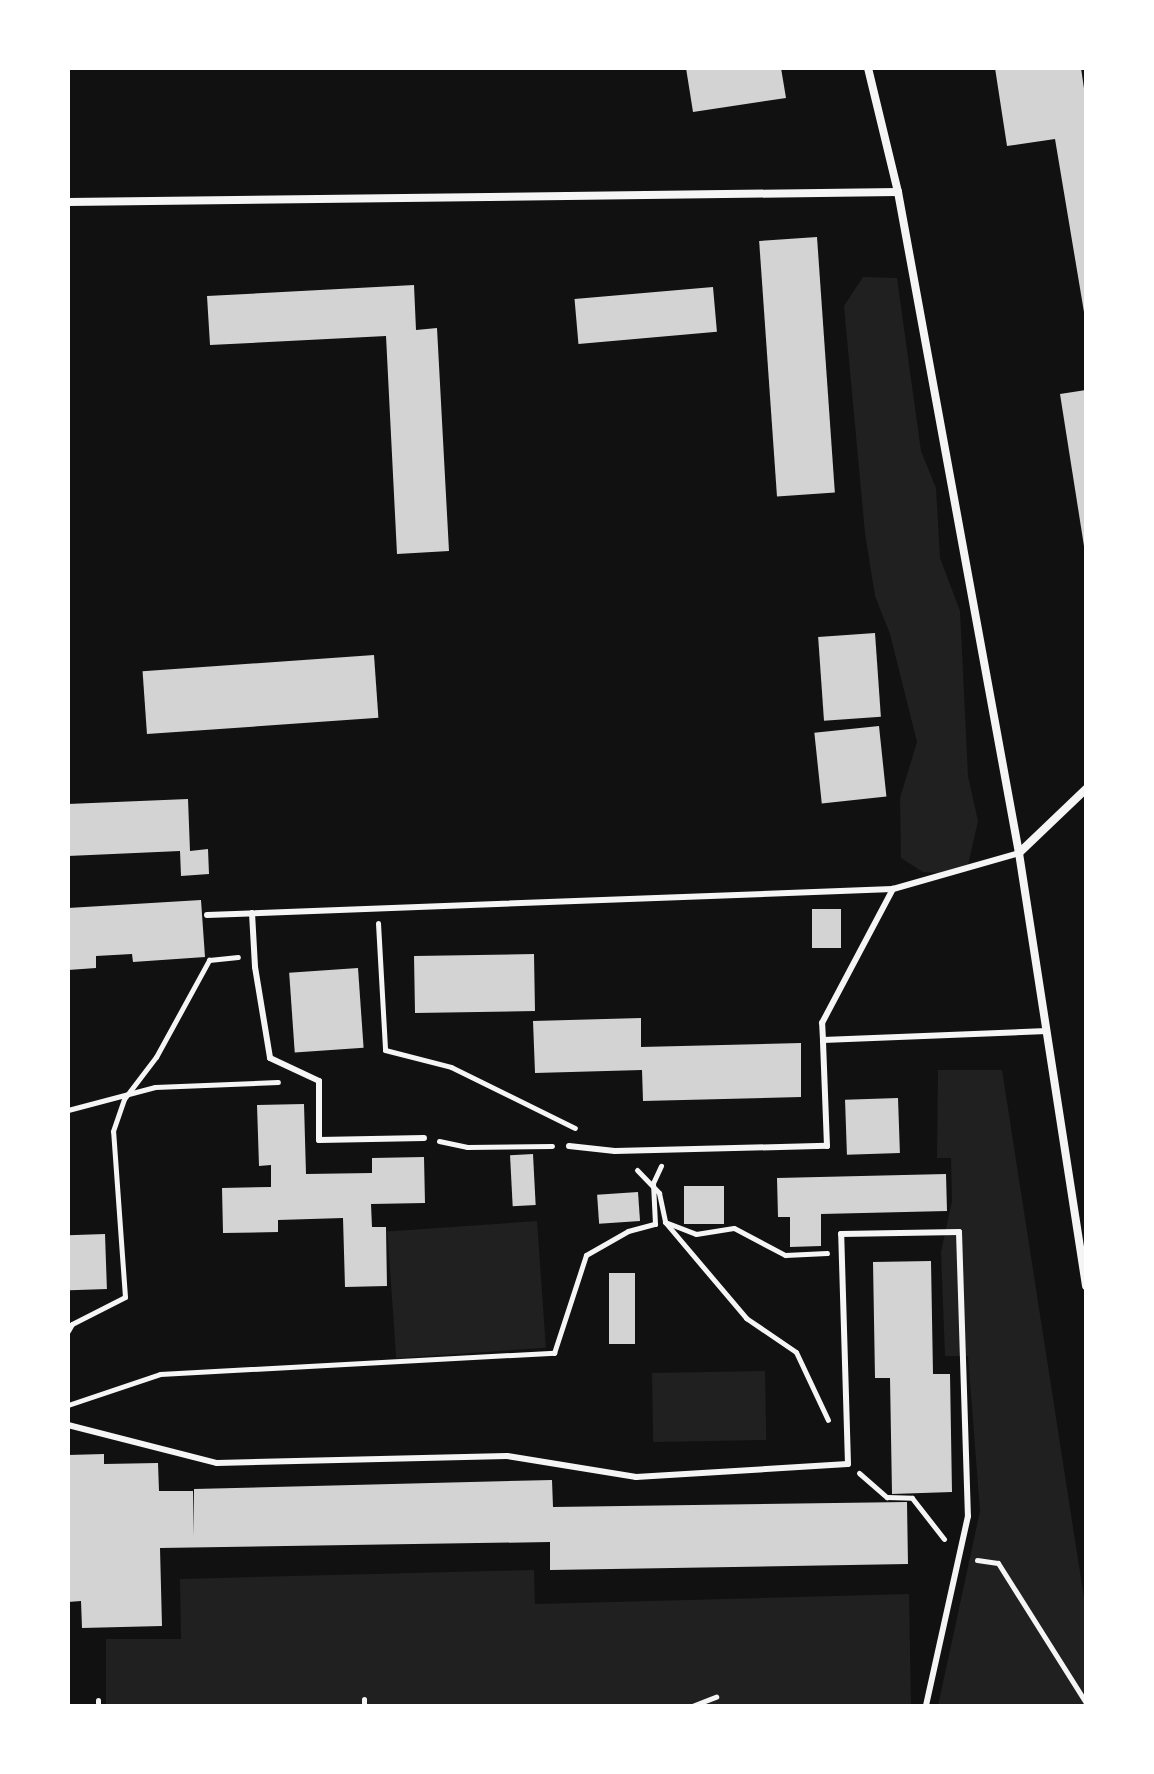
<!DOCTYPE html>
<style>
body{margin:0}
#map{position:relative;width:1154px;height:1774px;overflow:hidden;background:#111;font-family:"DM Sans",sans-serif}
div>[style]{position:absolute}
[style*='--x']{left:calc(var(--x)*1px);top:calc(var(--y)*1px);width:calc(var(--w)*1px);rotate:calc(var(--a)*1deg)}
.green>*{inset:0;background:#202020;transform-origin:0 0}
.building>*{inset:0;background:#d3d3d3;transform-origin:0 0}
.path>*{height:5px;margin:-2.5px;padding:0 2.5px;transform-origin:2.5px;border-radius:2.5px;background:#f5f5f5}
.service>*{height:6px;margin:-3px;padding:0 3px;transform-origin:3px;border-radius:3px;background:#f5f5f5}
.minor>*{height:8px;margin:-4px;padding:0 4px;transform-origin:4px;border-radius:4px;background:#f5f5f5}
span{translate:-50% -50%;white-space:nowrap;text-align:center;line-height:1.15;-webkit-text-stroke:6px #fff;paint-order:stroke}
.frame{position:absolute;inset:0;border:70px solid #fff;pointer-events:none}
</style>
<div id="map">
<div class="green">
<div style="clip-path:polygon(863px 277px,897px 278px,921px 451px,936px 488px,940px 558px,960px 611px,968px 776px,978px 821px,968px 865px,954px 874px,923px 872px,901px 858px,900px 798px,917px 742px,890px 634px,875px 596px,865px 533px,844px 306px)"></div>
<div style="clip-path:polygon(938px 1070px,1002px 1070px,1086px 1611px,1086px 1706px,938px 1706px,980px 1511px,968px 1356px,945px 1356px,941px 1252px,952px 1201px,951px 1158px,937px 1158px)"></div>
<div style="left:537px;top:1221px;width:127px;height:150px;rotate:86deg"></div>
<div style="left:765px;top:1371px;width:69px;height:113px;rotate:89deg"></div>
<div style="clip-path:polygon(534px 1570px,535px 1604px,909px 1594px,911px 1706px,106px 1706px,106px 1639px,181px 1639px,180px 1579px)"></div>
</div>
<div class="building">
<div style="clip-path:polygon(686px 68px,781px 68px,786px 98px,693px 112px)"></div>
<div style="clip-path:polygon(995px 68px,1081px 68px,1086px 102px,1086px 324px,1055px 139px,1007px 146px)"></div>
<div style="left:817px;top:237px;width:256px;height:58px;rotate:86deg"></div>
<div style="clip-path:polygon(414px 285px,416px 330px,437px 328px,449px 551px,397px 554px,386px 336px,210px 345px,207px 296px)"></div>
<div style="left:713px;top:287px;width:45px;height:139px;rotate:85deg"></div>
<div style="clip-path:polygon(1086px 390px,1086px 546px,1084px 546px,1060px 394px)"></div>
<div style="left:875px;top:633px;width:84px;height:57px;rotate:86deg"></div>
<div style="left:374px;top:655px;width:63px;height:232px;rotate:86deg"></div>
<div style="left:879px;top:726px;width:71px;height:65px;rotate:84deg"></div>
<div style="clip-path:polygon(188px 799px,190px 851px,208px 849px,209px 874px,181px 876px,180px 851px,68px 856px,68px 804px)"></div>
<div style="clip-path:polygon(201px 900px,205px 957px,133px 962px,132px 954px,96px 956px,96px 968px,68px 970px,68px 908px)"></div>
<div style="left:812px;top:909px;width:29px;height:39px"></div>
<div style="left:534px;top:954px;width:57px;height:120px;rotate:89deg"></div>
<div style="left:358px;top:968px;width:80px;height:69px;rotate:86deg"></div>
<div style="clip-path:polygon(641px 1018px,641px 1047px,801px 1043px,801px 1097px,643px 1101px,642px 1070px,535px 1073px,533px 1021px)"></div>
<div style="left:898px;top:1098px;width:55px;height:53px;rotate:88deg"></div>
<div style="clip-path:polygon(304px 1104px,306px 1174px,372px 1173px,372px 1158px,424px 1157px,425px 1203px,371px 1204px,372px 1227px,386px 1227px,387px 1286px,345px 1287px,343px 1218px,278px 1220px,278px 1232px,223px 1233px,222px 1188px,271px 1187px,271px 1165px,259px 1166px,257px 1105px)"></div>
<div style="left:533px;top:1154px;width:51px;height:23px;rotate:87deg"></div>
<div style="clip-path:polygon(946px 1174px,947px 1211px,821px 1214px,821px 1246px,790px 1247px,790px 1217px,778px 1217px,777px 1178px)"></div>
<div style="left:724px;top:1186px;width:38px;height:40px;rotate:90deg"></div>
<div style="left:638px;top:1192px;width:29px;height:41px;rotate:86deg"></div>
<div style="left:105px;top:1234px;width:55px;height:37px;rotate:88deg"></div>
<div style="clip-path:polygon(931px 1261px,933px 1374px,950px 1374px,952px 1492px,892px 1494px,890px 1378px,875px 1378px,873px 1262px)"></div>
<div style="left:609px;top:1273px;width:26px;height:71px"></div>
<div style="clip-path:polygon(104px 1454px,104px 1464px,158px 1463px,159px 1491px,193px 1491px,194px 1536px,194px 1489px,552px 1480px,553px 1507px,907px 1502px,908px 1564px,550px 1570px,550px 1542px,160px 1548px,162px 1626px,82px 1628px,81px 1601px,68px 1602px,68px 1455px)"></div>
</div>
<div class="path">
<div style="--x:378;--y:923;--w:127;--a:86.8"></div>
<div style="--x:385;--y:1050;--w:68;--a:14.4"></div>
<div style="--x:451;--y:1067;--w:138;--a:26.2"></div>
<div style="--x:68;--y:1110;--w:90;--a:-14.8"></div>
<div style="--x:155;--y:1087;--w:123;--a:-2.3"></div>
<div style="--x:439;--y:1141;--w:29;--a:12"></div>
<div style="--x:467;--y:1147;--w:85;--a:-0.7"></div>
<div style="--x:637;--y:1170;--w:32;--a:46"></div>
<div style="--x:659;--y:1193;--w:30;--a:78"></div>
<div style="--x:665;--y:1222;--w:33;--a:21"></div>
<div style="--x:696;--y:1234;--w:38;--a:-9"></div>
<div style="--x:734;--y:1228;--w:58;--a:27.9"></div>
<div style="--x:785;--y:1255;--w:42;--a:-2.7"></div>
<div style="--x:665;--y:1222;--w:126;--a:49.8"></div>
<div style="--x:746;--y:1318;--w:60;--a:34.2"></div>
<div style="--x:796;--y:1352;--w:75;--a:64.8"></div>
<div style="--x:68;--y:1331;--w:8;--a:-60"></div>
<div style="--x:72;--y:1324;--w:59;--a:-27"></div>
<div style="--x:125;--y:1297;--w:166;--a:-94.1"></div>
<div style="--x:113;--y:1131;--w:34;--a:-71"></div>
<div style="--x:124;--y:1099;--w:53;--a:-52.7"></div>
<div style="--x:156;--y:1057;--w:111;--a:-61.3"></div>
<div style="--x:209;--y:960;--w:29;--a:-6"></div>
<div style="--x:68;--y:1405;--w:97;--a:-18.6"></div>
<div style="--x:160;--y:1374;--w:395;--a:-3.1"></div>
<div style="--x:554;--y:1353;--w:103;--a:-71.9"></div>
<div style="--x:586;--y:1255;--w:48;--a:-29.7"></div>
<div style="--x:628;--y:1231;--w:28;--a:-15"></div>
<div style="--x:655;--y:1224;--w:41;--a:-92.8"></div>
<div style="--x:653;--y:1183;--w:19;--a:-65"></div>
<div style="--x:859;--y:1473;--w:37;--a:41"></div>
<div style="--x:887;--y:1497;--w:25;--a:2"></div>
<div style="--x:912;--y:1498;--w:52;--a:52"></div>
<div style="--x:977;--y:1560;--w:21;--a:8"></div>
<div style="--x:998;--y:1563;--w:165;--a:57.8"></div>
<div style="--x:98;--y:1706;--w:6;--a:-90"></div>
<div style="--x:364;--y:1706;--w:7;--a:-90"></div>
<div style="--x:692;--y:1706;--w:26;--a:-21"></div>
</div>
<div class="service">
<div style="--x:252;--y:913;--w:54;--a:86.8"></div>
<div style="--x:255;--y:967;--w:92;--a:80.6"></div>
<div style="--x:270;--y:1058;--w:54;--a:25.1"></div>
<div style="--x:319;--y:1081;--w:59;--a:90"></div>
<div style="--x:319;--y:1140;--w:105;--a:-1.1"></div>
<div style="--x:207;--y:915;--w:686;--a:-2.17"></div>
<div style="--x:893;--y:889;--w:131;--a:-15.9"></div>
<div style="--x:823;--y:1040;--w:17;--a:-93"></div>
<div style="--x:822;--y:1023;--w:152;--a:-62.1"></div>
<div style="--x:569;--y:1146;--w:46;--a:6.2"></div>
<div style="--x:615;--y:1151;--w:212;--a:-1.4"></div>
<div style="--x:827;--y:1146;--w:106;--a:-92.2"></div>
<div style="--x:823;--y:1040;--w:224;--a:-2.3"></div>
<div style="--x:68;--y:1425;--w:154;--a:14.3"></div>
<div style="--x:217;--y:1463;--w:290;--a:-1.4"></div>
<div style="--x:507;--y:1456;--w:131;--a:9.2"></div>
<div style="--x:636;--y:1477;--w:212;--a:-3.5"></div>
<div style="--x:848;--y:1464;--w:230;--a:-91.7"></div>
<div style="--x:841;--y:1234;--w:118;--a:-1"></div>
<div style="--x:959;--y:1232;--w:284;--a:88.2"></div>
<div style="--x:968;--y:1516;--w:195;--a:102.5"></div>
</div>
<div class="minor">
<div style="--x:868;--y:68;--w:128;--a:76.4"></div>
<div style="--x:898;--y:192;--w:672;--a:79.63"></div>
<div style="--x:1019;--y:853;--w:438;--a:81.2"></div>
<div style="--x:68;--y:202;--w:830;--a:-0.69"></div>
<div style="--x:1019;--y:853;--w:93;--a:-43.7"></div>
</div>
<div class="frame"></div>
</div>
